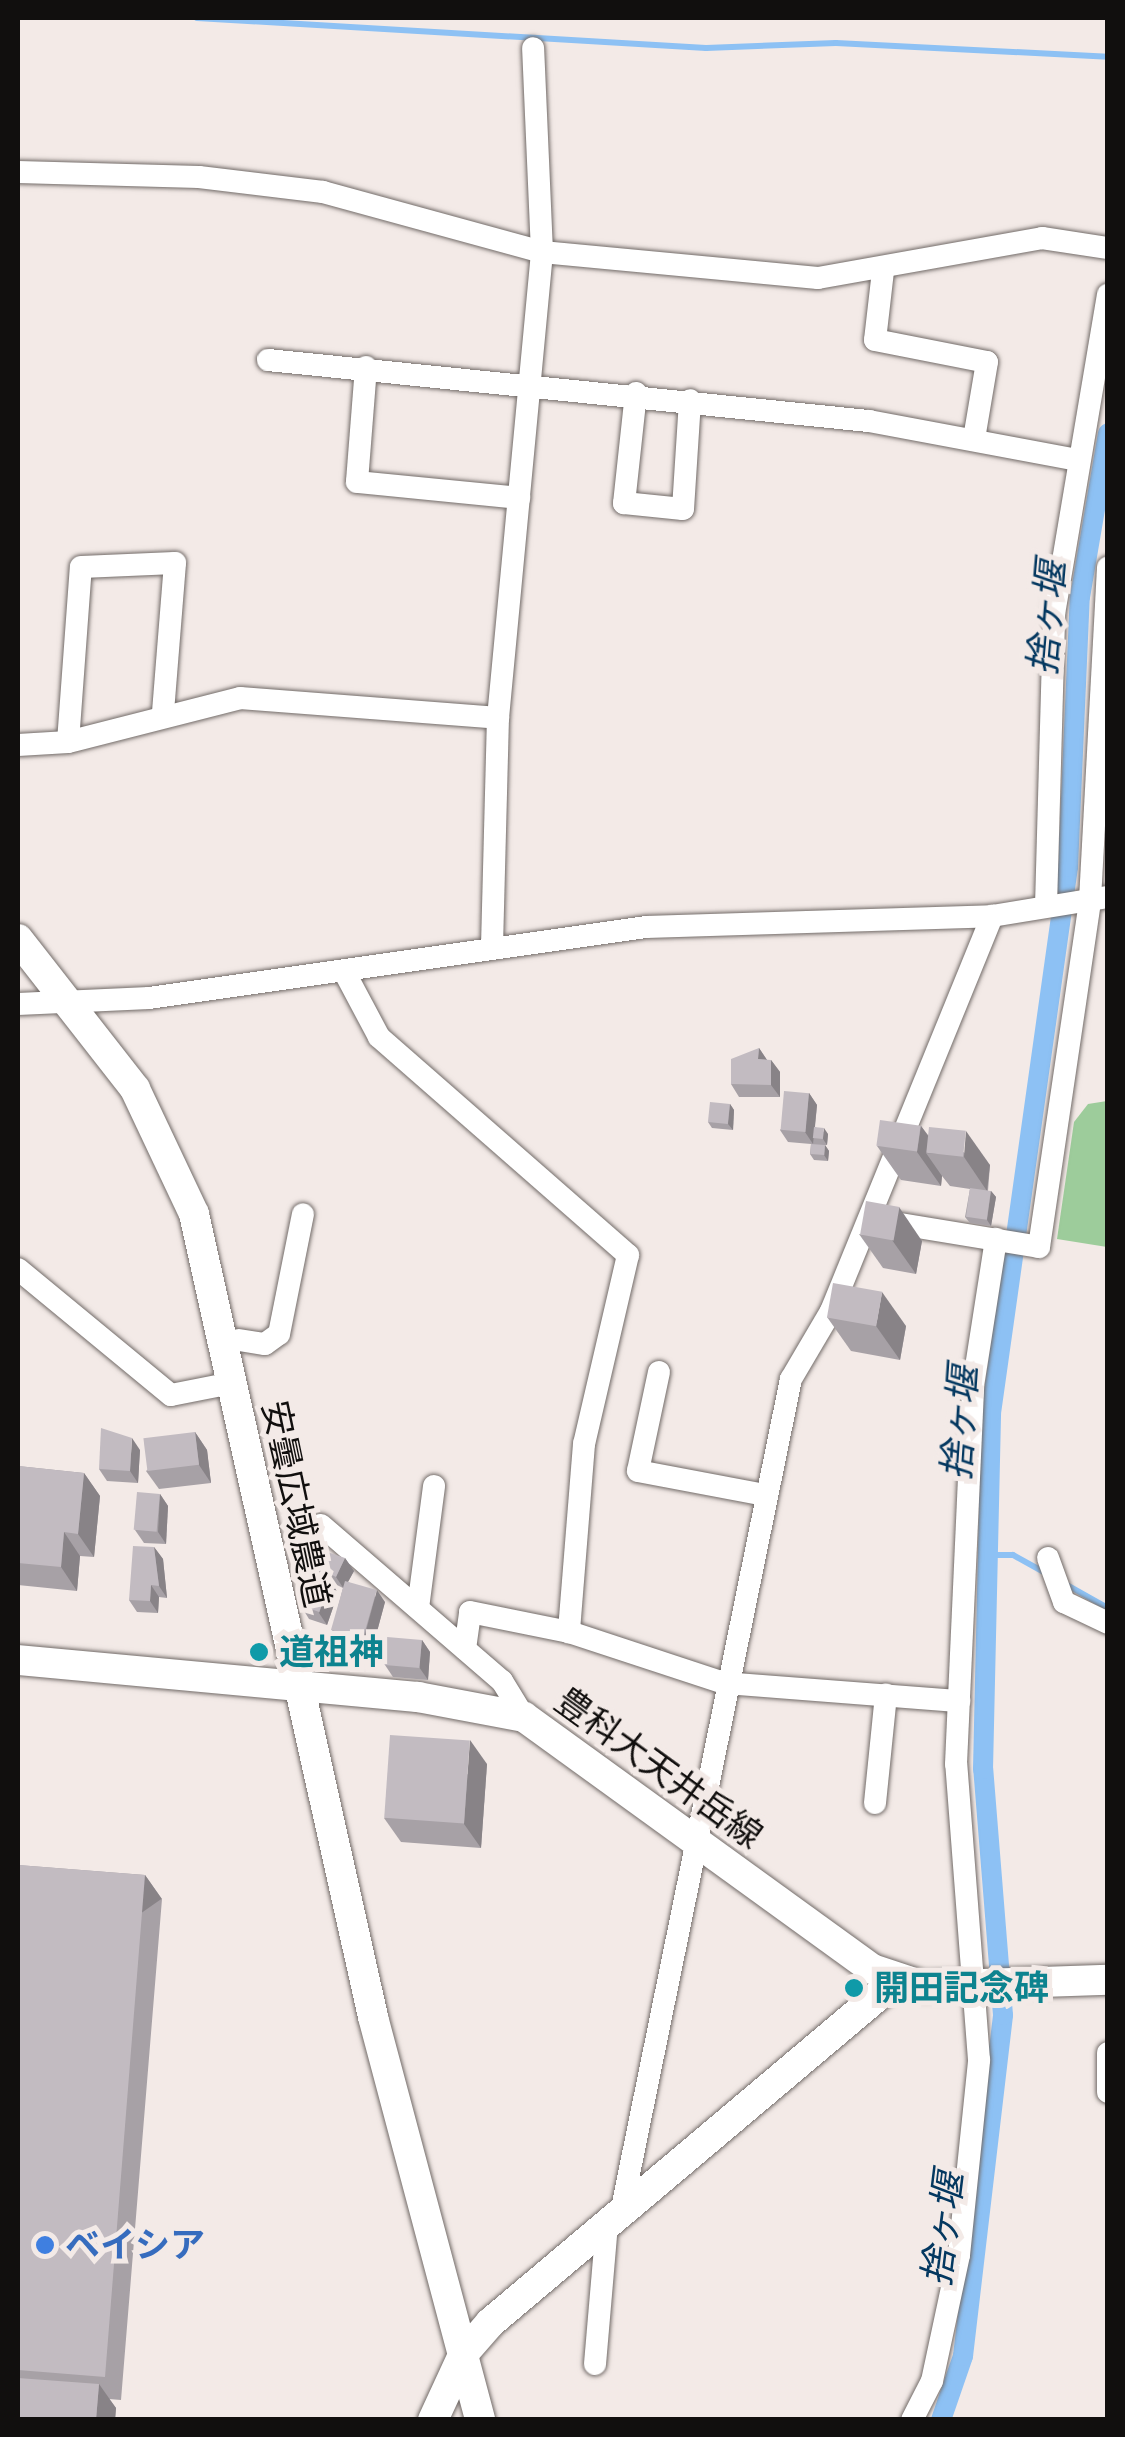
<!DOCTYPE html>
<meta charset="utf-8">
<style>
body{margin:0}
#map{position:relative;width:1125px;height:2437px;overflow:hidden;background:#f3eae7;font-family:"Public Sans","Noto Sans JP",sans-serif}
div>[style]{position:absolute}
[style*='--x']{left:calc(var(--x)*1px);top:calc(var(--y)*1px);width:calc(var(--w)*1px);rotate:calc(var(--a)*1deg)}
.green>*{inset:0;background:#9dcc9b}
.stream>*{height:6px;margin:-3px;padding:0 3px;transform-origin:3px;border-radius:3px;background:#8dc1f4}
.canal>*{height:20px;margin:-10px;padding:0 10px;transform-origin:10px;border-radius:10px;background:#8dc1f4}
.roads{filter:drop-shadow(0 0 2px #726b68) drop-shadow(0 0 2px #726b68)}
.street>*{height:22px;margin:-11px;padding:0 11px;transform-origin:11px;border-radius:11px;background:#fff}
.secondary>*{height:30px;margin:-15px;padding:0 15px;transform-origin:15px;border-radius:15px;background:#fff}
.wall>*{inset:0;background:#a7a1a6}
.shaded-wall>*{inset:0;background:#888387;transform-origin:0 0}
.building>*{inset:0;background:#c2bbc1;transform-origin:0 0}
.dots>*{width:28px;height:28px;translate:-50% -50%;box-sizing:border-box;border:5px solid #f3eae7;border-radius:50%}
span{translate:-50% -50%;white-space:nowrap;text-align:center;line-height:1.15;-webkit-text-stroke:10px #f3eae7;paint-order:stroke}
.street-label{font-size:35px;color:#110f0e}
.culture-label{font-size:35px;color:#0d838f;font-weight:700}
.left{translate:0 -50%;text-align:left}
.shop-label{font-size:35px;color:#366cbe;font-weight:700}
.water-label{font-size:38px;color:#043860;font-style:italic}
.frame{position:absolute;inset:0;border:20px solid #110f0e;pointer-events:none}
</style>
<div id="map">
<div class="green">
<div style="clip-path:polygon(1107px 1101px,1107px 1247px,1057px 1239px,1074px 1122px,1088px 1104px)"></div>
</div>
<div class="stream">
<div style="--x:197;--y:18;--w:510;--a:3.37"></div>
<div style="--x:706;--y:48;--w:130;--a:-2.2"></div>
<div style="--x:836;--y:43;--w:272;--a:2.9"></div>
<div style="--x:988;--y:1555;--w:25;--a:0"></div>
<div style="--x:1013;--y:1555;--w:39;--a:29"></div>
<div style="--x:1067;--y:1585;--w:47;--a:29.3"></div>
</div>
<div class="canal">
<div style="--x:941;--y:2420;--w:68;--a:-71"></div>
<div style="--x:963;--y:2356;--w:343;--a:-83.3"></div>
<div style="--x:1003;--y:2015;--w:247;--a:-94.6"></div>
<div style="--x:983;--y:1769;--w:356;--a:-88.7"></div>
<div style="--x:991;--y:1413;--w:551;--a:-81.97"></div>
<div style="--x:1068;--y:867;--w:270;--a:-87.5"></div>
<div style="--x:1080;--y:597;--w:166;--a:-80.3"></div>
</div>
<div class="roads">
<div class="street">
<div style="--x:18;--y:172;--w:181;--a:1.6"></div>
<div style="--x:199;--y:177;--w:125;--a:6.9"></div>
<div style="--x:323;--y:192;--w:227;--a:15.3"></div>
<div style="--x:542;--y:252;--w:277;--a:5.4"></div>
<div style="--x:818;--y:278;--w:228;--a:-10.1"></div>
<div style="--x:1042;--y:238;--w:67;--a:8.6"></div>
<div style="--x:883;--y:271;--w:69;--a:96.6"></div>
<div style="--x:875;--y:340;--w:114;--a:11.1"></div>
<div style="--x:987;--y:362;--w:78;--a:99.6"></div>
<div style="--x:268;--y:360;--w:604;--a:5.8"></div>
<div style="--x:869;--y:421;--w:212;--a:10.6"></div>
<div style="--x:366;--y:367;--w:115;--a:94.5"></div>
<div style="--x:357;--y:482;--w:163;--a:5.6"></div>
<div style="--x:636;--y:393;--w:111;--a:96.2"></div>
<div style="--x:624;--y:503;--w:59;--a:5.8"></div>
<div style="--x:683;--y:509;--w:109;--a:-86.3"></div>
<div style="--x:68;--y:742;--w:175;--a:-85.8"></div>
<div style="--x:81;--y:567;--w:94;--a:-2.4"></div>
<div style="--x:175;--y:563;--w:149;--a:94.6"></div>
<div style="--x:18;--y:745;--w:50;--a:-3.4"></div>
<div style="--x:68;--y:742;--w:178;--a:-14.3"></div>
<div style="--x:240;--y:698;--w:259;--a:4.4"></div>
<div style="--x:1046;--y:906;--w:292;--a:-88.4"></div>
<div style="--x:1054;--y:614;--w:324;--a:-80.4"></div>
<div style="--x:492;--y:946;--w:228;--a:-88.5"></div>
<div style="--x:498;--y:718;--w:468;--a:-84.6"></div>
<div style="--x:542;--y:252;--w:204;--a:-92.5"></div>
<div style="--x:345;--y:973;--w:72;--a:62"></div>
<div style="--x:379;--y:1037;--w:331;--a:41.2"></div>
<div style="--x:628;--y:1255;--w:194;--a:103.1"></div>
<div style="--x:584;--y:1444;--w:189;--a:94.6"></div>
<div style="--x:18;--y:1004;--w:131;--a:-2.6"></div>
<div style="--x:149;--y:998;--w:502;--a:-8.13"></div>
<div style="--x:646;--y:927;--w:346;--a:-1.8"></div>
<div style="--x:992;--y:916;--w:118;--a:-9.3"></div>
<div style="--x:881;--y:1221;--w:160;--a:9.3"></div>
<div style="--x:1039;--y:1247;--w:351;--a:-81.6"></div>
<div style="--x:1090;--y:900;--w:333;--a:-86.9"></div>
<div style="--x:18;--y:1269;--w:198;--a:39.5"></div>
<div style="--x:171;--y:1395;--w:62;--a:-11.1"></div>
<div style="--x:239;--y:1340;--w:26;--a:9"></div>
<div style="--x:265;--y:1344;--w:17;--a:-36"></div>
<div style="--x:279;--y:1334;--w:122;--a:-78.7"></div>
<div style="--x:659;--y:1372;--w:101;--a:102"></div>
<div style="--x:638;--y:1471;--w:129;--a:10.7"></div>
<div style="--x:321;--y:1525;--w:239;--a:40.8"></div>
<div style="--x:502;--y:1681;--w:42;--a:58.6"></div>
<div style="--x:1048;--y:1558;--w:47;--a:70"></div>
<div style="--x:1064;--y:1602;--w:49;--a:25.5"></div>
<div style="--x:418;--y:1608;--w:123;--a:-82.5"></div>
<div style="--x:465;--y:1649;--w:37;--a:-82"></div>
<div style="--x:470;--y:1612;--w:101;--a:11.4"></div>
<div style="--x:569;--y:1632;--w:163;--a:18.2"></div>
<div style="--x:724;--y:1683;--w:236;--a:4.4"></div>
<div style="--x:875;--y:1803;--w:109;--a:-84.2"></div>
<div style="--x:1108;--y:2053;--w:39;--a:90"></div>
<div style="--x:621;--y:2213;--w:851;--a:-78.48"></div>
<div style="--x:791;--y:1379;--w:79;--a:-59.5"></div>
<div style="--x:831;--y:1311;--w:427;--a:-67.8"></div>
<div style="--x:595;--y:2364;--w:140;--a:-85.1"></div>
<div style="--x:912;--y:2420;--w:44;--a:-62.9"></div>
<div style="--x:932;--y:2381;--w:129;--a:-77.9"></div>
<div style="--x:959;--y:2255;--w:196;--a:-84.1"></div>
<div style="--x:979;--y:2060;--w:297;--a:-94.4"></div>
<div style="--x:956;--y:1764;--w:378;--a:-87.4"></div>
<div style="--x:973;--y:1386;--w:149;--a:-81.1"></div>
</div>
<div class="secondary">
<div style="--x:18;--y:939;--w:190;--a:52"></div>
<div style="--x:135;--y:1089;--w:138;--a:64.7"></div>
<div style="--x:194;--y:1214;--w:823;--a:77.43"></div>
<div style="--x:373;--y:2017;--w:417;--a:75.1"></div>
<div style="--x:18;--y:1660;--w:402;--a:5.3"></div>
<div style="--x:418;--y:1697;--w:108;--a:10.7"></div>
<div style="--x:524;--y:1717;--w:430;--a:35.9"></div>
<div style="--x:872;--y:1969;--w:54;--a:18.4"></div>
<div style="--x:923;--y:1986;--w:185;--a:-1.9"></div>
<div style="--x:433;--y:2420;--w:74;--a:-65.2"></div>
<div style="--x:464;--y:2353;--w:40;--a:-49"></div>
<div style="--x:490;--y:2323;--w:534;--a:-40.14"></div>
</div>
</div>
<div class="wall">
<div style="clip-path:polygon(759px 1048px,767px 1060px,771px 1060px,780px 1072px,780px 1097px,739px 1097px,731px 1084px)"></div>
<div style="clip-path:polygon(809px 1093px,817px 1105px,815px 1127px,828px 1134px,827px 1145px,825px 1145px,829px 1151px,828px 1161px,814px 1160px,810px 1154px,811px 1144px,788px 1142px,780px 1130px)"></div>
<div style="clip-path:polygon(730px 1104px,734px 1110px,733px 1130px,712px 1128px,708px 1122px)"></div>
<div style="clip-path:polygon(921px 1126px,928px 1135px,990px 1165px,988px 1191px,991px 1191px,996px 1197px,991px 1226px,970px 1223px,965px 1217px,970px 1189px,950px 1186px,942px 1176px,941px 1186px,901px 1180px,877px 1146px)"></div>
<div style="clip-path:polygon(859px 1234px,922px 1241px,916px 1274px,883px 1268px)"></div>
<div style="clip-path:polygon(827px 1317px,906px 1326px,900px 1360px,851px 1351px)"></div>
<div style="clip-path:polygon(195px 1432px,207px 1450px,211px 1483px,159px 1489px,146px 1471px)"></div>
<div style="clip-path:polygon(140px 1450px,138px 1483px,107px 1481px,99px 1469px)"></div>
<div style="clip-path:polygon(18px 1466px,84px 1473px,100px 1496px,94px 1557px,80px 1556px,77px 1591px,18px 1585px)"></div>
<div style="clip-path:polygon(160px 1494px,168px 1506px,166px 1544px,144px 1543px,135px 1530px)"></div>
<div style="clip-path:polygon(154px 1547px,163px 1559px,167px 1598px,159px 1597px,158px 1613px,137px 1612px,129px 1600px)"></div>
<div style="clip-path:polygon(345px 1558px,354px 1571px,348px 1582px,385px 1602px,372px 1650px,341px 1642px,332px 1630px,343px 1588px,331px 1582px,338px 1593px,327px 1625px,309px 1619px,301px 1606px,309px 1585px,304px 1583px,295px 1571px)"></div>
<div style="clip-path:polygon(422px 1640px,430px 1652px,428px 1680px,393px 1677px,385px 1665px)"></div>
<div style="clip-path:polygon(487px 1764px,481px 1848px,401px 1842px,384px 1818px)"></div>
<div style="clip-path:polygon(18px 1865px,145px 1875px,162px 1899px,121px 2400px,109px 2399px,116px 2408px,115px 2420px,18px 2420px)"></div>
</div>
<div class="shaded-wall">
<div style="clip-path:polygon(759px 1048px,767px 1060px,758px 1059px)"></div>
<div style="clip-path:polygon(771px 1060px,780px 1072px,780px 1097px,771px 1085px)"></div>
<div style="clip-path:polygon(809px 1093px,817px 1105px,813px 1144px,805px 1132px)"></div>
<div style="clip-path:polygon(730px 1104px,734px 1110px,733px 1130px,728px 1124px)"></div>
<div style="clip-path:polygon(921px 1126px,941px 1154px,926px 1153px,942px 1176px,941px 1186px,917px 1152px)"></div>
<div style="clip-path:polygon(824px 1128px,828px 1134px,827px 1145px,823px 1139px)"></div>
<div style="clip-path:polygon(966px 1131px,990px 1165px,987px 1191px,964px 1157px)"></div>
<div style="clip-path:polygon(825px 1145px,829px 1151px,828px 1161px,824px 1155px)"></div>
<div style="clip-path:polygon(991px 1191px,996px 1197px,991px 1226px,987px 1220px)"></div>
<div style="clip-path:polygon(899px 1207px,922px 1241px,916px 1274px,892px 1240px)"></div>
<div style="clip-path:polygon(882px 1292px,906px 1326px,900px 1360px,876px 1326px)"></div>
<div style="clip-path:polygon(195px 1432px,207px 1450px,211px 1483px,199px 1465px)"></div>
<div style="clip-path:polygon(132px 1438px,140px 1450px,138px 1483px,130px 1471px)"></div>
<div style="clip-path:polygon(84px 1473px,100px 1496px,94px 1557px,78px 1534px)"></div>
<div style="clip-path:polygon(160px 1494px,168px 1506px,166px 1544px,158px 1532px)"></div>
<div style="clip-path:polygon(64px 1532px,80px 1556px,77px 1591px,61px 1567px)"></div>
<div style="clip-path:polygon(154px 1547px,163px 1559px,167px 1598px,159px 1586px)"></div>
<div style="clip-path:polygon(345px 1558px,354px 1571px,344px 1589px,336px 1577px)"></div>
<div style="clip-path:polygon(316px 1567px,325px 1579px,311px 1578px)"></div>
<div style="clip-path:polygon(330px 1581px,338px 1593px,327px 1625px,319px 1613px)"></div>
<div style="clip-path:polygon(151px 1585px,159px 1597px,158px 1613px,150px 1601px)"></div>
<div style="clip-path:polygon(377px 1590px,385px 1602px,372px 1650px,364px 1638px)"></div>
<div style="clip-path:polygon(422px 1640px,430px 1652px,428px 1680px,419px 1667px)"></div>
<div style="clip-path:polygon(470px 1740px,487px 1764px,481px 1848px,464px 1824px)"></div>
<div style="left:145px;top:1875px;width:29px;height:504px;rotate:55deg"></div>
<div style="clip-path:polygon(99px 2384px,116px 2408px,115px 2420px,96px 2420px)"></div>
</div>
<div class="building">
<div style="clip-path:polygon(759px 1048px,758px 1059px,771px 1060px,771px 1085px,731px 1084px,731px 1059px)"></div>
<div style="left:784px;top:1091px;width:25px;height:39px;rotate:5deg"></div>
<div style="left:710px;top:1102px;width:20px;height:20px;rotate:6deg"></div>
<div style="left:880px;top:1120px;width:41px;height:26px;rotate:8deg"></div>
<div style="left:814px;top:1127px;width:10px;height:11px;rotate:6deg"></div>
<div style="left:929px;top:1127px;width:37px;height:26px;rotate:6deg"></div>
<div style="left:811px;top:1144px;width:14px;height:10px;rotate:4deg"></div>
<div style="left:970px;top:1188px;width:21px;height:29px;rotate:8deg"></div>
<div style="left:866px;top:1201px;width:34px;height:34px;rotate:10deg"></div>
<div style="left:833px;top:1283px;width:50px;height:35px;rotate:10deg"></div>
<div style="clip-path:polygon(101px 1428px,132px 1438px,130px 1471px,99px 1469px)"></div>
<div style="left:195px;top:1432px;width:33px;height:52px;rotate:83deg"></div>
<div style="clip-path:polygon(18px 1466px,84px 1473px,78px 1534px,64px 1532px,61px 1567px,18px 1563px)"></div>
<div style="left:137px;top:1492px;width:23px;height:38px;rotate:5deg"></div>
<div style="clip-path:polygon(307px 1545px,345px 1558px,336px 1577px,316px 1567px,311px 1578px,295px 1571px)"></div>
<div style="clip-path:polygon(133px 1546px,154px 1547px,159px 1586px,151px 1585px,150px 1601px,129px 1600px)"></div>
<div style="left:313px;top:1575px;width:18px;height:33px;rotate:19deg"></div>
<div style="left:345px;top:1581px;width:33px;height:51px;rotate:16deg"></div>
<div style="left:387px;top:1637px;width:35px;height:28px;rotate:5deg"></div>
<div style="left:390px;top:1735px;width:80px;height:83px;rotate:4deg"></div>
<div style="clip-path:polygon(18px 1865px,145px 1875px,105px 2377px,18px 2370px)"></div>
<div style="clip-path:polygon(18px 2378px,99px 2384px,96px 2420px,18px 2420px)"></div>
</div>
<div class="dots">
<div style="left:259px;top:1652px;background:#0f9aa8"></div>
<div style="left:854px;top:1988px;background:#0f9aa8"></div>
<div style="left:45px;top:2245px;background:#3f7fe0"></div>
</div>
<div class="street-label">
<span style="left:296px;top:1504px;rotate:78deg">安曇広域農道</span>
<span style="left:659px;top:1768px;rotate:36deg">豊科大天井岳線</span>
</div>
<div class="culture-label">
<span class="left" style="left:279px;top:1652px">道祖神</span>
<span class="left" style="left:874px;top:1988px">開田記念碑</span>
</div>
<div class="shop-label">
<span class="left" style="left:65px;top:2245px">ベイシア</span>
</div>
<div class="water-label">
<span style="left:1047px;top:618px;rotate:-85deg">捨ヶ堰</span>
<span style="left:960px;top:1423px;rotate:-86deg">捨ヶ堰</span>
<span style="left:943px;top:2229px;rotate:-83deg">捨ヶ堰</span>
</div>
<div class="frame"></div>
</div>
